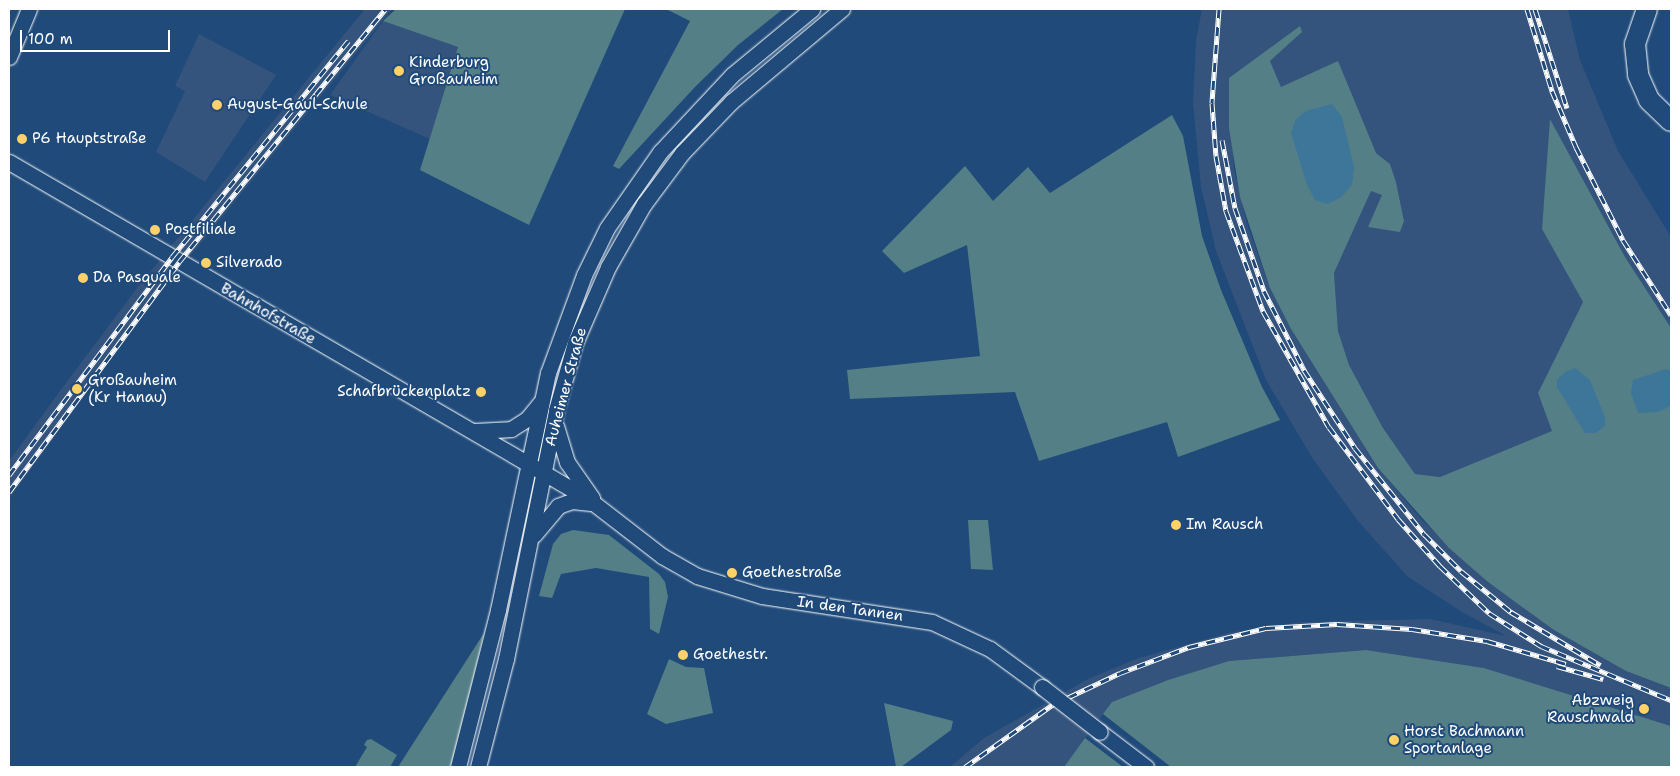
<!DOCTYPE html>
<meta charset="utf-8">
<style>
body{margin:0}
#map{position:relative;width:1680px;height:776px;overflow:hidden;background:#1f4a7a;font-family:"Shantell Sans",sans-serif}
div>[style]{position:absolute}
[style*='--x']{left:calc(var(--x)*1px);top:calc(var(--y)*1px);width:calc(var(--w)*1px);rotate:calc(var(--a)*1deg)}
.built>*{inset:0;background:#34547d}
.green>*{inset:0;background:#547f87}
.water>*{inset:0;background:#3e769a}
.roads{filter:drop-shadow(0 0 1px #fff) drop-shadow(0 0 1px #fff)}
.secondary>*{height:15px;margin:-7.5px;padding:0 7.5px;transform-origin:7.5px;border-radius:7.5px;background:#1f4a7a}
.highway>*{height:20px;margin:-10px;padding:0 10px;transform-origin:10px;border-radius:10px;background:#1f4a7a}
.rail>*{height:5px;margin-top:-2.5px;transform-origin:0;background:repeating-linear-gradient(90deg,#1f4a7a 0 9px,#fff 0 18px);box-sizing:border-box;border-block:1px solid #fff}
.bridges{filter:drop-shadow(0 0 1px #fff) drop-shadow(0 0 1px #fff)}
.secondary-bridge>*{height:15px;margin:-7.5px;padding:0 7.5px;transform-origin:7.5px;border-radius:7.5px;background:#1f4a7a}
.dots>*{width:14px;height:14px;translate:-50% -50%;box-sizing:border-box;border:2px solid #1f4a7a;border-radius:50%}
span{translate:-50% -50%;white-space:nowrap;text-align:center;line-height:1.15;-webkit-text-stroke:4px #1f4a7a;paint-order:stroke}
.poi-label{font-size:15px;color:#fff}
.left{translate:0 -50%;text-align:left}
.right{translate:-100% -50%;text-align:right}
.street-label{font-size:15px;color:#fff}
.frame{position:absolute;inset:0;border:10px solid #fff;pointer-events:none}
.scale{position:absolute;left:20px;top:30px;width:150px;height:22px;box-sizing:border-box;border:2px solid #fff;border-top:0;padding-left:6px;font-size:15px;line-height:18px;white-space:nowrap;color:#fff;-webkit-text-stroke:4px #1f4a7a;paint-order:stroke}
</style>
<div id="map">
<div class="built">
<div style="clip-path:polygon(365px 9px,392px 9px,158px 295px,9px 499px,9px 461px,60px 391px,137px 288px)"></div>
<div style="clip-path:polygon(1202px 9px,1568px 9px,1580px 60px,1618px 151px,1671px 237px,1671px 328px,1625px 257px,1551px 121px,1542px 229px,1583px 302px,1538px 393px,1553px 431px,1440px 477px,1415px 474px,1383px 428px,1349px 365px,1338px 331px,1334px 273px,1371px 191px,1382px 194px,1404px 221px,1396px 182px,1390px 164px,1376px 153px,1362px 126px,1281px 87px,1270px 61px,1302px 32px,1229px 78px,1234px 169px,1247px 224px,1270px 288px,1291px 329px,1378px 468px,1422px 520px,1488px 582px,1626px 671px,1671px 688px,1671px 726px,1484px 668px,1366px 650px,1229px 661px,1168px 680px,1112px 702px,1064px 767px,950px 767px,984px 738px,1090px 678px,1139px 658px,1228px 633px,1301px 622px,1430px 619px,1506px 636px,1462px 612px,1408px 577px,1358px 521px,1313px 459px,1266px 380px,1216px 251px,1201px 187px,1193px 104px,1196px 40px)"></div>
<div style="clip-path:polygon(383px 21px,458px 47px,430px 139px,330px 95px)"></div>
<div style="clip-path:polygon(199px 34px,276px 75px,205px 182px,156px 152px,185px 91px,175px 86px)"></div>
</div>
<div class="green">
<div style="clip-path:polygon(396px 9px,625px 9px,529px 225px,420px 170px,458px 47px,383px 21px)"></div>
<div style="clip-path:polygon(666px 9px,783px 9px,738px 45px,695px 87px,619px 169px,613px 166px,690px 21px)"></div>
<div style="clip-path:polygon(1300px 26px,1302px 32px,1270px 61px,1281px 87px,1338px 61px,1376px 153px,1390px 164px,1396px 182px,1404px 221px,1400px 232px,1368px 227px,1382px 195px,1371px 191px,1334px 273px,1338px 331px,1349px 365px,1383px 428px,1415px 474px,1440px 477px,1552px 431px,1538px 393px,1583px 302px,1542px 229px,1550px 119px,1625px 257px,1671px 328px,1671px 688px,1626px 671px,1554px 630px,1488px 582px,1449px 548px,1378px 468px,1291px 329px,1270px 288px,1240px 197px,1229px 128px,1229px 78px)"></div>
<div style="clip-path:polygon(1172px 115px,1183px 136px,1202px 236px,1221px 290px,1262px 387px,1280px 420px,1178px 457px,1167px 422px,1039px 461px,1015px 392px,850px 399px,847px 370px,980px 356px,967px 245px,904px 273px,882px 251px,965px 166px,993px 201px,1028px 167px,1050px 193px)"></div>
<div style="clip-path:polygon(968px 520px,988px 520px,993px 570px,971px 569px)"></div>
<div style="clip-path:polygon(573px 530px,609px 535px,659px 574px,665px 582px,668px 597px,659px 634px,650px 629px,649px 577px,596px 568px,561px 574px,552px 598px,539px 596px,553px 544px,561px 534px)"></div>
<div style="clip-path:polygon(484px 633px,452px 767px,398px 767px)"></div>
<div style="clip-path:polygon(1366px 650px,1484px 668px,1671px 726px,1671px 767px,1171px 767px,1103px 714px,1112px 702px,1168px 680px,1229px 661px)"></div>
<div style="clip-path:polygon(669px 659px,686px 667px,704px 668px,713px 713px,666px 724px,647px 714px)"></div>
<div style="clip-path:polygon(884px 703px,953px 721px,951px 730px,901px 767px,896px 767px)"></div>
<div style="clip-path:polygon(1085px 738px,1123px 767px,1064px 767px)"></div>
<div style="clip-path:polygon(371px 739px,397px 755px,390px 767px,355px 767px,367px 747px,364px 745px,367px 740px)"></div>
</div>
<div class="water">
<div style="clip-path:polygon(1332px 104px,1342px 117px,1354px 167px,1352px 185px,1340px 198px,1327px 204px,1315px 200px,1307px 185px,1291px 133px,1296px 119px,1306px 111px)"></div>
<div style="clip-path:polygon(1575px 368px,1590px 380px,1605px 417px,1605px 426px,1596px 433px,1585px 433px,1557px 387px,1557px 380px,1565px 372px)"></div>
<div style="clip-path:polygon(1666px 369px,1671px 371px,1671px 406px,1658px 412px,1638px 413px,1631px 393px,1633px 380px)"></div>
</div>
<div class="roads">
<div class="secondary">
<div style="--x:9;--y:57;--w:52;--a:-67.4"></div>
<div style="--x:9;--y:162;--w:669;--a:30.17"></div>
<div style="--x:587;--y:498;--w:95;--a:37.7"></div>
<div style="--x:662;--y:556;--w:40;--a:29.7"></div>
<div style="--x:697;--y:576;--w:68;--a:17.1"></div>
<div style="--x:762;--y:596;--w:172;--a:8.7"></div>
<div style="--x:932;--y:622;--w:64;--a:25"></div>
<div style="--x:990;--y:649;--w:64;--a:36.2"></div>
<div style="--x:556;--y:426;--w:38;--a:73"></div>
<div style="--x:567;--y:462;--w:44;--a:55.2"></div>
<div style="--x:475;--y:431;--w:36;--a:-3"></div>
<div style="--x:511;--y:429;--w:19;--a:-32"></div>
<div style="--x:527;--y:419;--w:21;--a:-51"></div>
<div style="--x:534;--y:535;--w:38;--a:-50"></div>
<div style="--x:558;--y:506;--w:15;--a:-20"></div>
<div style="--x:572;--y:501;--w:19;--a:6"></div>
<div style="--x:1100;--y:732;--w:58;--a:37.3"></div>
<div style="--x:458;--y:767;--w:162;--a:-75.7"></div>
<div style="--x:498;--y:610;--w:242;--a:-78.1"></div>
<div style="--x:548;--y:373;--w:104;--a:-69.8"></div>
<div style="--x:584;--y:275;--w:52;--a:-63.9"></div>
<div style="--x:607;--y:228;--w:93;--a:-55.1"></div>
<div style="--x:660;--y:152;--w:105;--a:-46.9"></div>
<div style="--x:732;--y:75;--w:104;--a:-39.5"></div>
<div style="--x:478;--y:767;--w:112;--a:-75.5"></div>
<div style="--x:506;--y:659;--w:254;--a:-78.6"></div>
<div style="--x:556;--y:410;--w:70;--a:-74.2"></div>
<div style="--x:575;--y:343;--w:83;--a:-66.5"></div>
<div style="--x:608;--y:267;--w:73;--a:-60.3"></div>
<div style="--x:644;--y:204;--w:64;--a:-53.3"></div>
<div style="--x:682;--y:153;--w:71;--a:-46.1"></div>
<div style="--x:731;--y:102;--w:145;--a:-40"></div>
</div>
<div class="highway">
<div style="--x:1647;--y:9;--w:37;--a:109"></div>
<div style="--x:1635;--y:44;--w:31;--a:84"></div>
<div style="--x:1638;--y:75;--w:27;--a:66"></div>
<div style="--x:1649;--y:100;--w:30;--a:44"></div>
</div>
</div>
<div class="rail">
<div style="--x:1219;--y:9;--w:94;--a:94.3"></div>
<div style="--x:1212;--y:103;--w:53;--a:85.7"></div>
<div style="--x:1216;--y:156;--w:56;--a:79.7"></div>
<div style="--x:1226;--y:211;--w:107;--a:69.7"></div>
<div style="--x:1263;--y:311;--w:133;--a:60.4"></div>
<div style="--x:1329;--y:427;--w:115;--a:53.1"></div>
<div style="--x:1398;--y:519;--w:63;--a:48.2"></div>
<div style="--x:1440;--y:566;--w:68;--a:43.8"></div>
<div style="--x:1489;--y:613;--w:62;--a:32.4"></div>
<div style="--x:1541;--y:646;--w:141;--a:22.6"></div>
<div style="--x:1527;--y:9;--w:86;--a:73"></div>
<div style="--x:1552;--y:91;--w:61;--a:66.8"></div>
<div style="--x:1576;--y:147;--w:104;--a:63.2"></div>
<div style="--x:1623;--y:240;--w:89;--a:57.4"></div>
<div style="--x:1535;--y:9;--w:104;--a:72.1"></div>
<div style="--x:1222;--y:140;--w:69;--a:79.2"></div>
<div style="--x:1235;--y:208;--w:88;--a:70.7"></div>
<div style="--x:1264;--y:291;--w:89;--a:63.1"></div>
<div style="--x:1304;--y:370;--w:93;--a:56.8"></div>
<div style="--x:1355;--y:448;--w:110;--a:51.3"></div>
<div style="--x:1424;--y:534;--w:52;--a:45"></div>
<div style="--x:1461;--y:571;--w:65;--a:39.4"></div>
<div style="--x:1511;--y:612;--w:104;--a:30.8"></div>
<div style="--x:9;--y:475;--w:272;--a:-53.2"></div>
<div style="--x:172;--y:257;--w:279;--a:-50.8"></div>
<div style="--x:9;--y:492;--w:286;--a:-53.5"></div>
<div style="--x:179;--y:262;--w:326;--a:-50.8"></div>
<div style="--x:1557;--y:666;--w:48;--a:15.8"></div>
<div style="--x:965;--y:767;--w:107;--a:-35.5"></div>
<div style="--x:1052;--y:705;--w:75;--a:-25.2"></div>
<div style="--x:1120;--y:673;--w:74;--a:-20.6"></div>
<div style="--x:1189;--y:647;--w:79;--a:-13.9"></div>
<div style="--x:1266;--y:628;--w:71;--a:-3.2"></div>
<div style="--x:1337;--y:624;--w:75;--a:3.8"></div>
<div style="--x:1412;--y:629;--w:76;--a:9.1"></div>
<div style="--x:1487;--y:641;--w:82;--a:16.2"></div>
</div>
<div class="bridges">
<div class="secondary-bridge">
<div style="--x:1042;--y:687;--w:73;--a:37.8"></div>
</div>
</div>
<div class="dots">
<div style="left:399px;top:71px;background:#ffd166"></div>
<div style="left:217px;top:105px;background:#ffd166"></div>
<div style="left:22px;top:139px;background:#ffd166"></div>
<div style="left:155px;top:230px;background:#ffd166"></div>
<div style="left:206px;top:263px;background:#ffd166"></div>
<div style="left:83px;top:278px;background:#ffd166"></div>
<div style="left:77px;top:389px;background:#ffd166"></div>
<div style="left:481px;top:392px;background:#ffd166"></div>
<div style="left:1176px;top:525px;background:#ffd166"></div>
<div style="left:732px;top:573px;background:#ffd166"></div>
<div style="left:683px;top:655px;background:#ffd166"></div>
<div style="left:1644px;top:709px;background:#ffd166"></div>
<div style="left:1394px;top:740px;background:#ffd166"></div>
</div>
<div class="poi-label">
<span class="left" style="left:409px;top:71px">Kinderburg<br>Großauheim</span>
<span class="left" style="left:227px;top:105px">August-Gaul-Schule</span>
<span class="left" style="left:32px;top:139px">P6 Hauptstraße</span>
<span class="left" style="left:165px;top:230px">Postfiliale</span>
<span class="left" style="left:216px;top:263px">Silverado</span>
<span class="left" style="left:93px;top:278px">Da Pasquale</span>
<span class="left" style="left:88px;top:389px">Großauheim<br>(Kr Hanau)</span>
<span class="right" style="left:471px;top:392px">Schafbrückenplatz</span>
<span class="left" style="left:1186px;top:525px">Im Rausch</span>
<span class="left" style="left:742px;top:573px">Goethestraße</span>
<span class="left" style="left:693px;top:655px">Goethestr.</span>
<span class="right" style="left:1634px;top:709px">Abzweig<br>Rauschwald</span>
<span class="left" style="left:1404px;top:740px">Horst Bachmann<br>Sportanlage</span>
</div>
<div class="street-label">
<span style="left:268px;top:314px;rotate:30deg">Bahnhofstraße</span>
<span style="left:566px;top:387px;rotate:-75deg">Auheimer Straße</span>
<span style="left:850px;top:609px;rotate:8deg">In den Tannen</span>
</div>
<div class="frame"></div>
<div class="scale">100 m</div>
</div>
